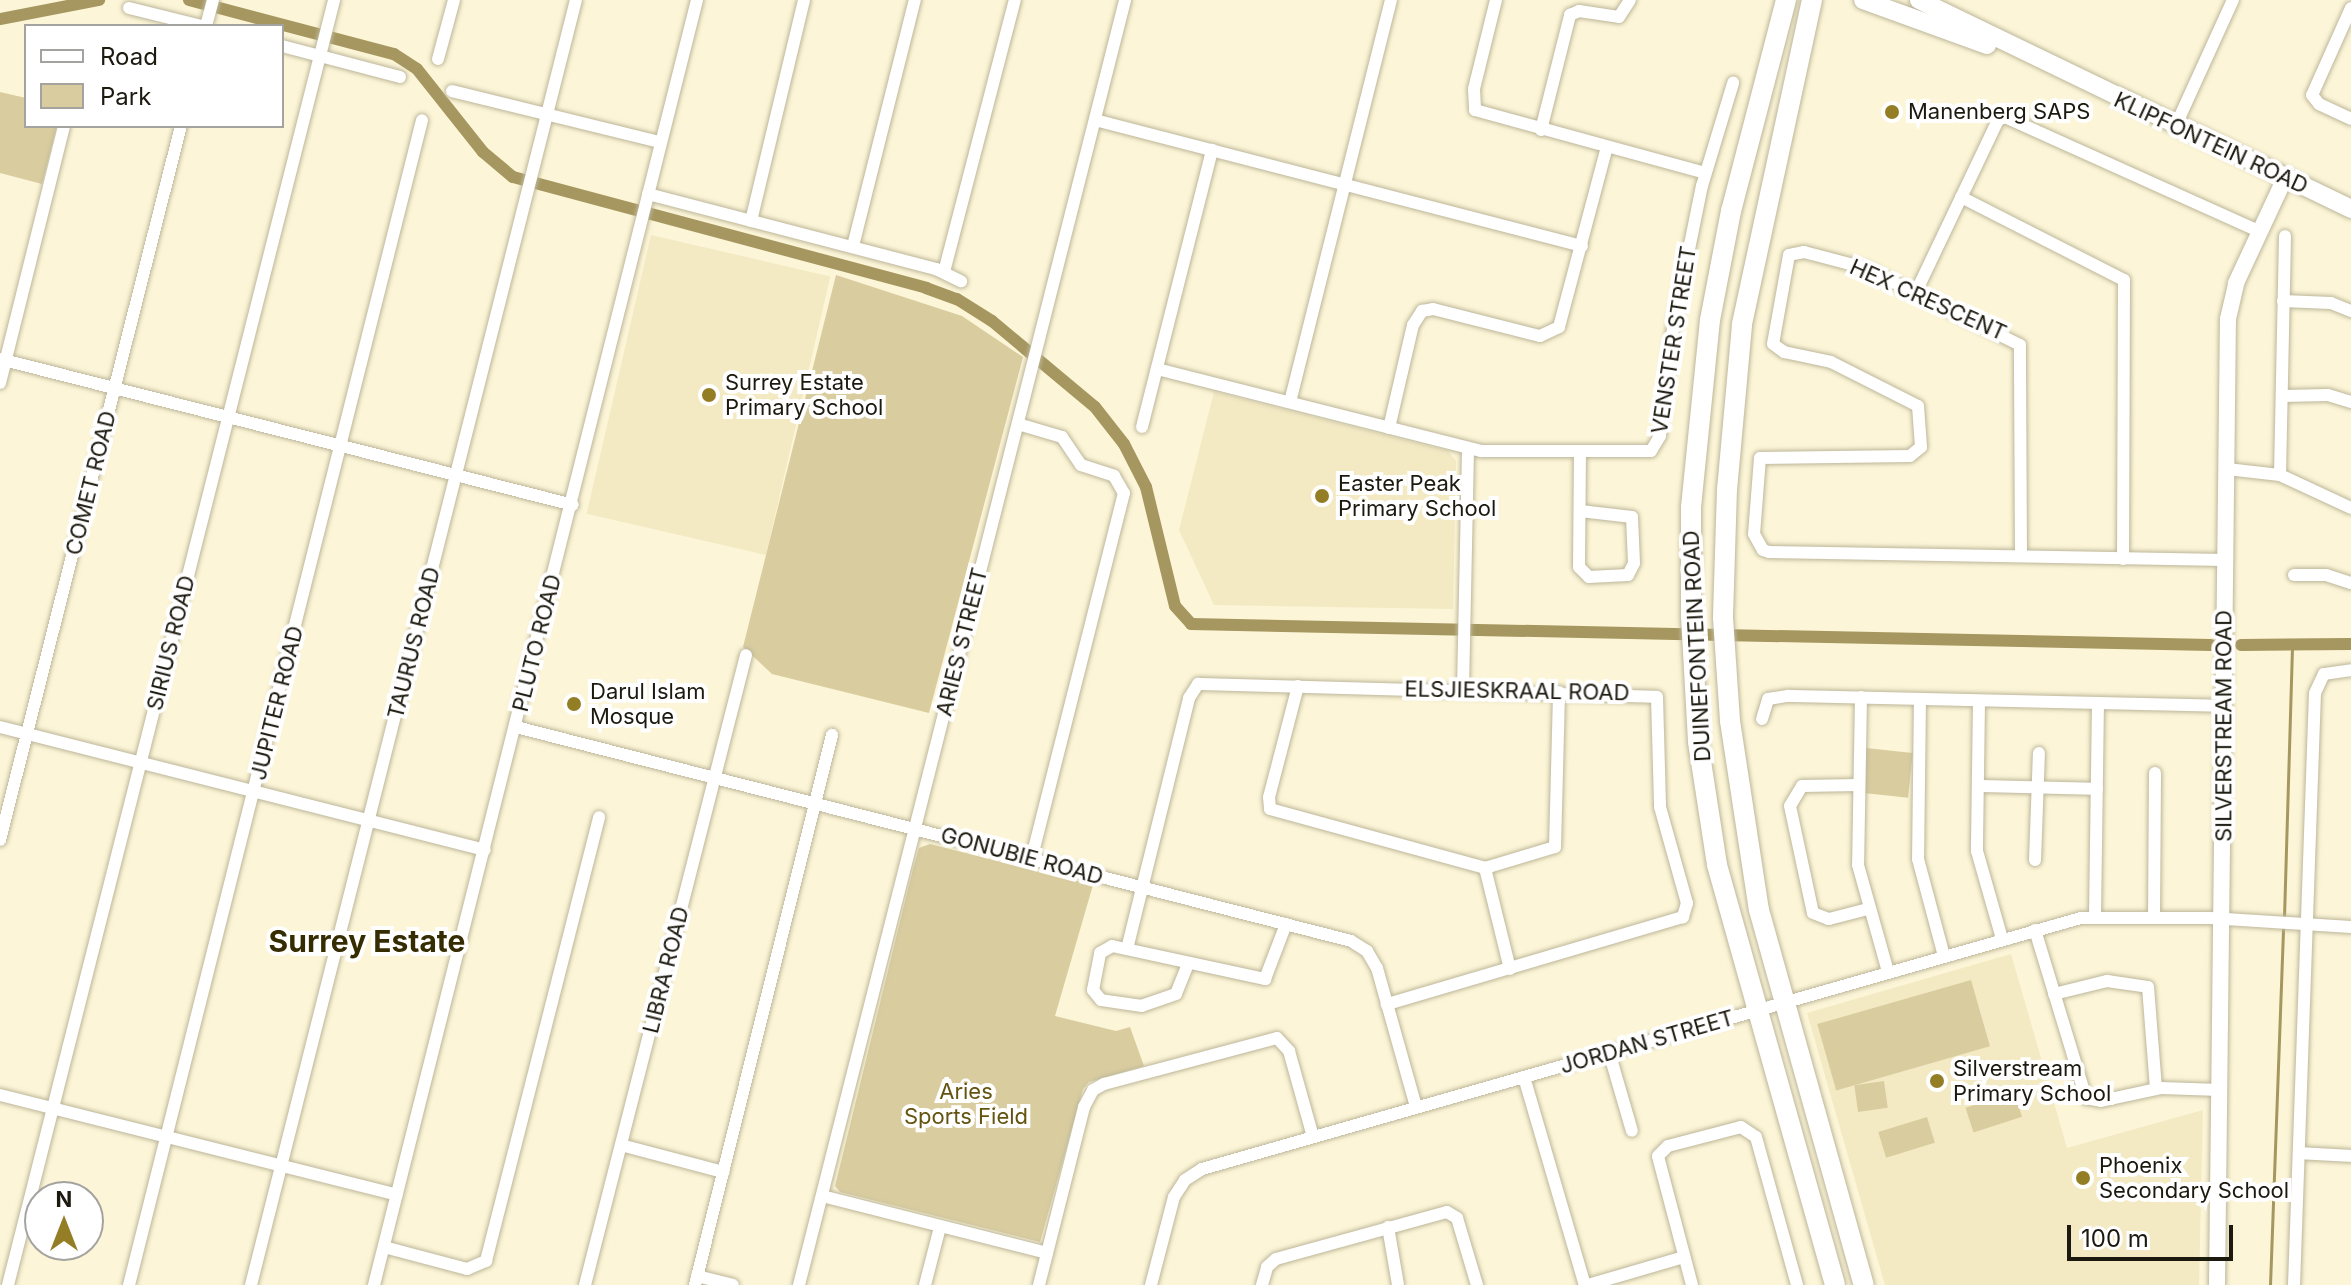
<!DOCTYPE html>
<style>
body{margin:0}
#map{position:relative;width:2351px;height:1285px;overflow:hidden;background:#fcf5d7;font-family:Inter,sans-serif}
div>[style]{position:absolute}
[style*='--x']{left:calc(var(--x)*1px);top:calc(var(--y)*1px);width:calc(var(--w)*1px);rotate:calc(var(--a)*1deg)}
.built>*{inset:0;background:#f3eac4;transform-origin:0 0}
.green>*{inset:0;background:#d9cda0;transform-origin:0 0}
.stream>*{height:3px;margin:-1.5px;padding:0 1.5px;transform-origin:1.5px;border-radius:1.5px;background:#a5975f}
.canal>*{height:12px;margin:-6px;padding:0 6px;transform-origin:6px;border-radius:6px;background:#a5975f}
.roads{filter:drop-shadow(0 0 2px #bdb69a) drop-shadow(0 0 2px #bdb69a)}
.minor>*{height:12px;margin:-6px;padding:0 6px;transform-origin:6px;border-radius:6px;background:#fff}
.tertiary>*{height:16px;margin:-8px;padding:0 8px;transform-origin:8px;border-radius:8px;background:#fff}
.secondary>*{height:18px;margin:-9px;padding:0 9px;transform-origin:9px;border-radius:9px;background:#fff}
.primary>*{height:20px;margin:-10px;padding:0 10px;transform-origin:10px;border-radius:10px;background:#fff}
.dots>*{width:22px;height:22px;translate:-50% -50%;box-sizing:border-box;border:4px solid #fff;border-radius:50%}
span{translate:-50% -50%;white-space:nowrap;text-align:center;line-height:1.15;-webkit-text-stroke:8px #fff;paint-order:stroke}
.poi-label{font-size:22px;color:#1c190f}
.left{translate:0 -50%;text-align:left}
.street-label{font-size:22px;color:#1c190f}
.park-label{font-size:22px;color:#645410}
.district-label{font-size:30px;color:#362c01;font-weight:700}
.legend{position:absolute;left:24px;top:24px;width:260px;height:104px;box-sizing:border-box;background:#fff;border:2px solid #a4a39f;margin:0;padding:10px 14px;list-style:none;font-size:24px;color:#1c190f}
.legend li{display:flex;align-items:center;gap:16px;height:40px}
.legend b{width:40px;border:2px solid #a4a39f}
.north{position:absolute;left:24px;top:1181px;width:80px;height:80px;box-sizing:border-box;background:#fff;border:2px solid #a4a39f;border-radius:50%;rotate:0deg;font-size:22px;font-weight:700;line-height:32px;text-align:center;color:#1c190f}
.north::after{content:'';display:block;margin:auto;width:28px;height:36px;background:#937e26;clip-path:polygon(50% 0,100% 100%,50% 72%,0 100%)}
.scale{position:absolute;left:2067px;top:1225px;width:166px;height:36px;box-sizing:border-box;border:4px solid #1c190f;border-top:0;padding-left:10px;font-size:24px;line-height:28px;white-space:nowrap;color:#1c190f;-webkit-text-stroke:6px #fff;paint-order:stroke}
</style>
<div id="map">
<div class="built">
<div style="left:651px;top:235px;width:184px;height:286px;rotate:13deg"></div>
<div style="clip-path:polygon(1214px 392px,1448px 451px,1456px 461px,1453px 609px,1214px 605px,1179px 530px)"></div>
<div style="clip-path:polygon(2011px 954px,2067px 1148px,2203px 1110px,2199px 1285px,1885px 1285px,1807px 1013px)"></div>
</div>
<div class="green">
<div style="clip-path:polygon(0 92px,26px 98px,26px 126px,57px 126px,42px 184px,0 173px)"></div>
<div style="clip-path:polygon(836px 275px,962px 316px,1023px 357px,929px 713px,772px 674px,743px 647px)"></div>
<div style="left:1866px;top:748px;width:47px;height:45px;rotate:6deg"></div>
<div style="clip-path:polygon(930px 844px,1093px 885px,1055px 1016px,1116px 1031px,1130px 1027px,1144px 1066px,1089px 1082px,1083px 1089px,1040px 1242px,840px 1192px,835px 1186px,913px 869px,919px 848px)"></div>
<div style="left:1971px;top:980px;width:69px;height:160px;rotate:74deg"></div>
<div style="left:1884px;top:1081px;width:27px;height:30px;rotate:82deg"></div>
<div style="left:2014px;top:1092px;width:26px;height:51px;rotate:72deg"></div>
<div style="left:1927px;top:1117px;width:27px;height:51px;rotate:73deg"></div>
</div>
<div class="stream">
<div style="--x:2284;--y:917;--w:270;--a:-88.3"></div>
<div style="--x:2270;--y:1285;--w:360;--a:-87.9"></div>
</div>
<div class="canal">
<div style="--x:189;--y:0;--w:212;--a:14.8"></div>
<div style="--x:394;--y:54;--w:27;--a:33"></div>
<div style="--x:417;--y:69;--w:106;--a:51.5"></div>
<div style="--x:483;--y:152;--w:39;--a:40"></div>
<div style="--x:513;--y:177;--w:428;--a:15"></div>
<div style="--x:926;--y:288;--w:33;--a:20"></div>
<div style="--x:957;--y:299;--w:41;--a:32.2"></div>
<div style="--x:992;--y:321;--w:134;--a:39.9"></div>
<div style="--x:1095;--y:407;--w:47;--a:51.9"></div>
<div style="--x:1124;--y:444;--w:48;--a:62.9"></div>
<div style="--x:1146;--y:487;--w:122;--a:76.3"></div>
<div style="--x:1175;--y:606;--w:24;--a:48"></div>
<div style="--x:1191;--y:624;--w:1020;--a:1.18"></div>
<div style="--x:0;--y:19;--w:101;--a:-10.9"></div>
<div style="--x:2241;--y:645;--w:110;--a:-0.5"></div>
</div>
<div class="roads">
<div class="minor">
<div style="--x:1496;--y:0;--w:92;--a:103.9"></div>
<div style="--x:1474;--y:89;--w:21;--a:87"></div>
<div style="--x:1475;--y:110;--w:238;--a:15.3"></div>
<div style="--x:129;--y:8;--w:75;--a:13.9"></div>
<div style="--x:2351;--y:8;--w:95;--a:114.1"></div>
<div style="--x:2312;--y:95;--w:11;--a:52"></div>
<div style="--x:2319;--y:104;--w:35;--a:25"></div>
<div style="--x:206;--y:26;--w:27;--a:-75"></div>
<div style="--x:282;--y:46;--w:122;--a:14.7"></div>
<div style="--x:438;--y:59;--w:61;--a:-74.8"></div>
<div style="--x:452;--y:91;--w:214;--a:13.8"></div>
<div style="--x:1095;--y:120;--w:503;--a:14.51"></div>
<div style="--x:2176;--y:125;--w:137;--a:-65.5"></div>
<div style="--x:1541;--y:130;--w:119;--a:-75.8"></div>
<div style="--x:1570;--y:15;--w:10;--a:-24"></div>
<div style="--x:1579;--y:11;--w:40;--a:8.5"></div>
<div style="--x:1619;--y:17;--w:20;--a:-57"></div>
<div style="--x:648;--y:194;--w:298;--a:14.6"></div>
<div style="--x:936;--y:269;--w:28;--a:26"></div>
<div style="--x:1961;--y:197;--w:183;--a:27"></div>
<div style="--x:2124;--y:280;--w:279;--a:90.2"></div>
<div style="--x:751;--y:221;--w:227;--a:-76.5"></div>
<div style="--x:853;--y:246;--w:254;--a:-75.9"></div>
<div style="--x:944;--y:272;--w:281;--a:-75.4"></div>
<div style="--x:1916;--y:292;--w:191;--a:-64.5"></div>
<div style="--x:1998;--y:120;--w:8;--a:-23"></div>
<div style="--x:2005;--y:117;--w:278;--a:24.2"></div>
<div style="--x:2283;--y:301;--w:48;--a:2.4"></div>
<div style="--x:2331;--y:303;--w:22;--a:22"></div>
<div style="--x:0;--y:359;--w:591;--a:14.29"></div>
<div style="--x:1157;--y:369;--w:334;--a:14.2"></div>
<div style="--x:1481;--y:451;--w:170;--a:0"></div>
<div style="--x:1651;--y:451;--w:17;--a:-59"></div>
<div style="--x:1660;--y:436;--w:109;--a:-83.1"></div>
<div style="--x:1673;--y:328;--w:145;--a:-78.5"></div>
<div style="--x:1702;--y:186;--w:108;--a:-73.2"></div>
<div style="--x:0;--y:383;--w:265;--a:-76"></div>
<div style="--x:2283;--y:396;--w:45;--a:-1.3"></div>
<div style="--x:2328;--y:395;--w:24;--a:17"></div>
<div style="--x:1290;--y:402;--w:414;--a:-75.9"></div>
<div style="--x:1018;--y:424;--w:46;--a:16.5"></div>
<div style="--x:1062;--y:437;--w:34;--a:56"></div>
<div style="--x:1081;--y:465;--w:35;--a:18"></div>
<div style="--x:1114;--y:476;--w:20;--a:60"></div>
<div style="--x:1124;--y:493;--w:380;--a:104.2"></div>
<div style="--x:1142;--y:427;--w:286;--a:-75.8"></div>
<div style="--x:1389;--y:428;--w:106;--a:-76.9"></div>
<div style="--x:1413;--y:325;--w:17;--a:-57"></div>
<div style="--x:1422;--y:311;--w:11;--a:-10"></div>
<div style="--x:1433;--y:309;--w:110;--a:14.2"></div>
<div style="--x:1540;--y:336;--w:21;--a:-25"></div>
<div style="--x:1559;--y:327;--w:186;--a:-75.1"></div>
<div style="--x:1580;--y:452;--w:115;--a:90.5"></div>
<div style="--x:1579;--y:567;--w:14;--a:45"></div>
<div style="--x:1589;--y:577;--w:39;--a:-3"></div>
<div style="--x:1628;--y:575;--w:13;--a:-63"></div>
<div style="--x:1634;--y:563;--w:46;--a:-92.5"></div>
<div style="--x:1632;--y:517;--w:52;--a:-173.4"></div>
<div style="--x:2227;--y:469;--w:53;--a:6.5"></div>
<div style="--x:2280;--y:475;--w:78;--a:24.9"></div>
<div style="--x:2280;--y:475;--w:239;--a:-88.8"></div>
<div style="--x:2021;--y:556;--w:211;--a:-90.3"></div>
<div style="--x:2020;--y:345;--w:173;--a:-153.6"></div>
<div style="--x:1865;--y:268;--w:63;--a:-165.3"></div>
<div style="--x:1804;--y:252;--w:15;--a:169"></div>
<div style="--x:1789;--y:255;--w:90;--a:100.2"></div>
<div style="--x:1773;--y:344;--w:14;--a:36"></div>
<div style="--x:1784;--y:352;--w:48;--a:12"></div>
<div style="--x:1831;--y:362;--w:97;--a:26.8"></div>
<div style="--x:1918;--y:406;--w:41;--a:85.8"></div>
<div style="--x:1921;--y:447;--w:14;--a:141"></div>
<div style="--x:1910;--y:456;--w:150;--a:179.2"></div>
<div style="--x:1760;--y:458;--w:76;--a:94.5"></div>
<div style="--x:1754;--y:534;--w:18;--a:61"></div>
<div style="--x:1763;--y:550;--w:6;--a:18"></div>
<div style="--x:1769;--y:552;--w:457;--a:1"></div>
<div style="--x:2294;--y:575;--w:32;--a:0"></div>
<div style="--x:2326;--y:575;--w:26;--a:18"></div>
<div style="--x:1298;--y:686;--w:115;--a:104.6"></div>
<div style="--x:1269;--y:797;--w:12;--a:85"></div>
<div style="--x:1270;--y:809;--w:223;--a:15.3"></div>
<div style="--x:1485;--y:868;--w:73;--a:-16.7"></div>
<div style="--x:1555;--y:847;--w:155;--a:-88.5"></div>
<div style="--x:1463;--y:689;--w:241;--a:-88.8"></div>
<div style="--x:1861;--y:697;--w:168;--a:91"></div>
<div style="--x:1858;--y:865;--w:111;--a:74.3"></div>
<div style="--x:1920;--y:699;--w:160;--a:90.7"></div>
<div style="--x:1918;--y:859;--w:100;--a:75"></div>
<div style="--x:1979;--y:701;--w:150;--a:90.8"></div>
<div style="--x:1977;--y:851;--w:91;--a:74.1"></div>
<div style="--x:1762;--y:719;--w:21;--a:-73"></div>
<div style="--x:1768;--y:699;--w:20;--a:-9"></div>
<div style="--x:1788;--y:696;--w:437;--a:1.3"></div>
<div style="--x:0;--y:727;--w:500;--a:14.23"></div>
<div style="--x:516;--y:727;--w:862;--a:14.37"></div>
<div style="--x:1351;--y:941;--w:19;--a:32"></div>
<div style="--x:1367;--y:951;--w:20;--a:60"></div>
<div style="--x:1377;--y:968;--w:144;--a:74.3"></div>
<div style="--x:1859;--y:785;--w:57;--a:179"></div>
<div style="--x:1802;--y:786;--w:23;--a:121"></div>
<div style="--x:1790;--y:806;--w:109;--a:77.9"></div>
<div style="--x:1813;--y:913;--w:17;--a:21"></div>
<div style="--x:1829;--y:919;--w:40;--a:-14.4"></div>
<div style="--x:1978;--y:786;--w:119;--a:1.4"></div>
<div style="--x:0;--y:840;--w:737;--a:-75.78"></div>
<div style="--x:2035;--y:860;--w:107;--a:-87.9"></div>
<div style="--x:1485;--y:868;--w:104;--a:76.1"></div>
<div style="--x:2095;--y:916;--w:213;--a:-89.2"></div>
<div style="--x:2154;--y:917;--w:144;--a:-89.6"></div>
<div style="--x:2035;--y:930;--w:176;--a:73.1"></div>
<div style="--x:2086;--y:1098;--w:15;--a:11"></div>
<div style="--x:2101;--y:1101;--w:61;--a:-12.2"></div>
<div style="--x:2161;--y:1088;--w:59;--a:1.9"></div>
<div style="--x:1127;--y:949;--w:259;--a:-76.1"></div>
<div style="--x:1189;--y:698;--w:17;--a:-57"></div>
<div style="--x:1198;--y:684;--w:459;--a:1.6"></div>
<div style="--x:1657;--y:697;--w:110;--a:88.4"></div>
<div style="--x:1660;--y:807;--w:100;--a:74.3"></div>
<div style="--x:1687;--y:903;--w:15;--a:106"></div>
<div style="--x:1683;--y:917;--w:309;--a:163.6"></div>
<div style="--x:1188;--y:964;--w:32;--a:112"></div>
<div style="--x:1176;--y:994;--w:36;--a:161"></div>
<div style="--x:1142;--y:1006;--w:41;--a:-171.7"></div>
<div style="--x:1101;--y:1000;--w:13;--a:-129"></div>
<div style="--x:1093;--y:990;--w:38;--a:-79"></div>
<div style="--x:1100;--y:953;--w:14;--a:-30"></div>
<div style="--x:1112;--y:946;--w:157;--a:12.2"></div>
<div style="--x:1265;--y:979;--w:59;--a:-69.1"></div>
<div style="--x:2054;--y:994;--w:55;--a:-13.8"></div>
<div style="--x:2107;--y:981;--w:41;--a:8.3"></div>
<div style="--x:2148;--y:987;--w:101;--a:85.5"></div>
<div style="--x:1609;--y:1052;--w:82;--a:73.8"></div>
<div style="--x:1524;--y:1077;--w:217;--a:73.7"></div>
<div style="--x:0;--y:1095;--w:409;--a:14.1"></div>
<div style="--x:621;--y:1145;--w:106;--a:14.8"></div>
<div style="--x:2299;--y:1153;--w:52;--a:3.3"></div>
<div style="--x:822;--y:1196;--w:232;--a:14.2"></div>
<div style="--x:1388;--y:1227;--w:59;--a:80.2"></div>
<div style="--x:384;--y:1247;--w:86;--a:14.8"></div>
<div style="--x:467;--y:1269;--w:21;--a:-23"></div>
<div style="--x:486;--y:1261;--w:458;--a:-75.7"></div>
<div style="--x:697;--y:1276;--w:37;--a:14"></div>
<div style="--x:8;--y:1285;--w:1326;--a:-75.76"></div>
<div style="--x:129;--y:1285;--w:1201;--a:-75.88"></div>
<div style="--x:251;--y:1285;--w:1325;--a:-75.81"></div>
<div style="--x:374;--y:1285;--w:1325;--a:-75.89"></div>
<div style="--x:585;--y:1285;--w:650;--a:-75.66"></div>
<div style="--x:695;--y:1285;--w:567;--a:-76.01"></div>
<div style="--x:799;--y:1285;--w:1326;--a:-75.76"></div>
<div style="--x:925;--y:1285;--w:60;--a:-75.5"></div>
<div style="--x:1039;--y:1285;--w:184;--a:-75.8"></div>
<div style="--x:1084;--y:1107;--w:19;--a:-62"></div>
<div style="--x:1093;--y:1090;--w:13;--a:-29"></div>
<div style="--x:1104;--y:1084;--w:179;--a:-14.9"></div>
<div style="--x:1277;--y:1038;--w:18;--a:47"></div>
<div style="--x:1289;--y:1051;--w:89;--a:74.4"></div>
<div style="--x:1151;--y:1285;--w:91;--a:-75.4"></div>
<div style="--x:1174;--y:1197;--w:20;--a:-57"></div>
<div style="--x:1185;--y:1180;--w:20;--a:-33"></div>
<div style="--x:1202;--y:1169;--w:914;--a:-15.94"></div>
<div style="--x:2081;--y:918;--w:129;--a:0"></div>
<div style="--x:2210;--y:918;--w:141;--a:3.7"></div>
<div style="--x:1262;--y:1285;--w:19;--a:-74"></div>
<div style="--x:1267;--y:1267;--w:12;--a:-42"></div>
<div style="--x:1276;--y:1259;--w:177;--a:-15.4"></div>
<div style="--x:1447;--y:1212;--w:12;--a:31"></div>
<div style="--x:1457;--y:1218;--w:70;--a:73.4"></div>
<div style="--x:1588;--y:1285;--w:100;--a:-16.3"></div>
<div style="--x:1692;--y:1285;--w:133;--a:-104.8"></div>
<div style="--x:1658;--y:1156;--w:14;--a:-45"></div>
<div style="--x:1668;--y:1146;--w:75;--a:-14.6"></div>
<div style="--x:1741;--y:1127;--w:18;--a:34"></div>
<div style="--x:1756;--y:1137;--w:154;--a:74.5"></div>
<div style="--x:2294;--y:1285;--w:592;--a:-87.97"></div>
<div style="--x:2315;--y:693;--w:21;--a:-65"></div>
<div style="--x:2324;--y:674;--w:27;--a:-8"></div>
</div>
<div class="tertiary">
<div style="--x:2217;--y:1285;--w:966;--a:-89.35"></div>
<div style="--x:2228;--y:319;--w:37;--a:-77"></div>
<div style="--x:2236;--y:283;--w:116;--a:-65"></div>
</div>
<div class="secondary">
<div style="--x:1863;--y:0;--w:132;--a:19.9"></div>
<div style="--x:1919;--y:0;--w:480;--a:25.8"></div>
</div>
<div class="primary">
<div style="--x:1786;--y:0;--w:218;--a:104.6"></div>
<div style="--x:1731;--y:211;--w:111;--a:100.9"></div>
<div style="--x:1710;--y:320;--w:188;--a:95.8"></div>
<div style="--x:1691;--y:507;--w:109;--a:90"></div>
<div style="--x:1691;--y:616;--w:126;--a:86.8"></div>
<div style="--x:1698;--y:742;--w:124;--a:81.2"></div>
<div style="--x:1717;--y:865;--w:436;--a:74.3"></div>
<div style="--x:1812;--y:0;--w:332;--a:102.2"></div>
<div style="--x:1742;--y:325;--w:165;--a:95.2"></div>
<div style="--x:1727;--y:489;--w:129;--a:91.8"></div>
<div style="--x:1723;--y:618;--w:103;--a:86.1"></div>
<div style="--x:1730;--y:721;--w:191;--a:81.3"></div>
<div style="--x:1759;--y:910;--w:389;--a:74.4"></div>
</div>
</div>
<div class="dots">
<div style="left:1892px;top:112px;background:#937e26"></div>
<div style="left:709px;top:395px;background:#937e26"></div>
<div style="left:1322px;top:496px;background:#937e26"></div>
<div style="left:574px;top:704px;background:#937e26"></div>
<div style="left:1937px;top:1081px;background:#937e26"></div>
<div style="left:2083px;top:1178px;background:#937e26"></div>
</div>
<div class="poi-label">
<span class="left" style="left:1908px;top:112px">Manenberg SAPS</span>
<span class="left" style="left:725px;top:395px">Surrey Estate<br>Primary School</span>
<span class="left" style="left:1338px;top:496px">Easter Peak<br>Primary School</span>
<span class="left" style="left:590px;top:704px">Darul Islam<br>Mosque</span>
<span class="left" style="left:1953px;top:1081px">Silverstream<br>Primary School</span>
<span class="left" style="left:2099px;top:1178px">Phoenix<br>Secondary School</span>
</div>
<div class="street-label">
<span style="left:2211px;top:143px;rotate:25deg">KLIPFONTEIN ROAD</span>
<span style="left:1928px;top:300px;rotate:24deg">HEX CRESCENT</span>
<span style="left:1674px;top:340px;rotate:-81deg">VENSTER STREET</span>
<span style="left:91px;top:483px;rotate:-76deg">COMET ROAD</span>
<span style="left:962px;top:642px;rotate:-76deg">ARIES STREET</span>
<span style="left:171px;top:643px;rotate:-76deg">SIRIUS ROAD</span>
<span style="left:414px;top:643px;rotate:-76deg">TAURUS ROAD</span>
<span style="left:537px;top:643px;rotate:-76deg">PLUTO ROAD</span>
<span style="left:1697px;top:646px;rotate:-93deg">DUINEFONTEIN ROAD</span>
<span style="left:1517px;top:691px;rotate:1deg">ELSJIESKRAAL ROAD</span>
<span style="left:277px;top:703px;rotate:-76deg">JUPITER ROAD</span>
<span style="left:2224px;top:726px;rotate:-90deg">SILVERSTREAM ROAD</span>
<span style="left:1022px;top:856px;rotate:15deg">GONUBIE ROAD</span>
<span style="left:666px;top:970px;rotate:-76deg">LIBRA ROAD</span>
<span style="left:1647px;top:1042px;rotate:-16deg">JORDAN STREET</span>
</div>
<div class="park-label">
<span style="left:966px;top:1104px">Aries<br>Sports Field</span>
</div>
<div class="district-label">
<span style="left:367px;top:941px">Surrey Estate</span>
</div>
<ul class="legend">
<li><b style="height:10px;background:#fff"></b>Road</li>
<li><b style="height:22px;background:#d9cda0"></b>Park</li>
</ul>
<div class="north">N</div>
<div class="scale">100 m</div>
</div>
